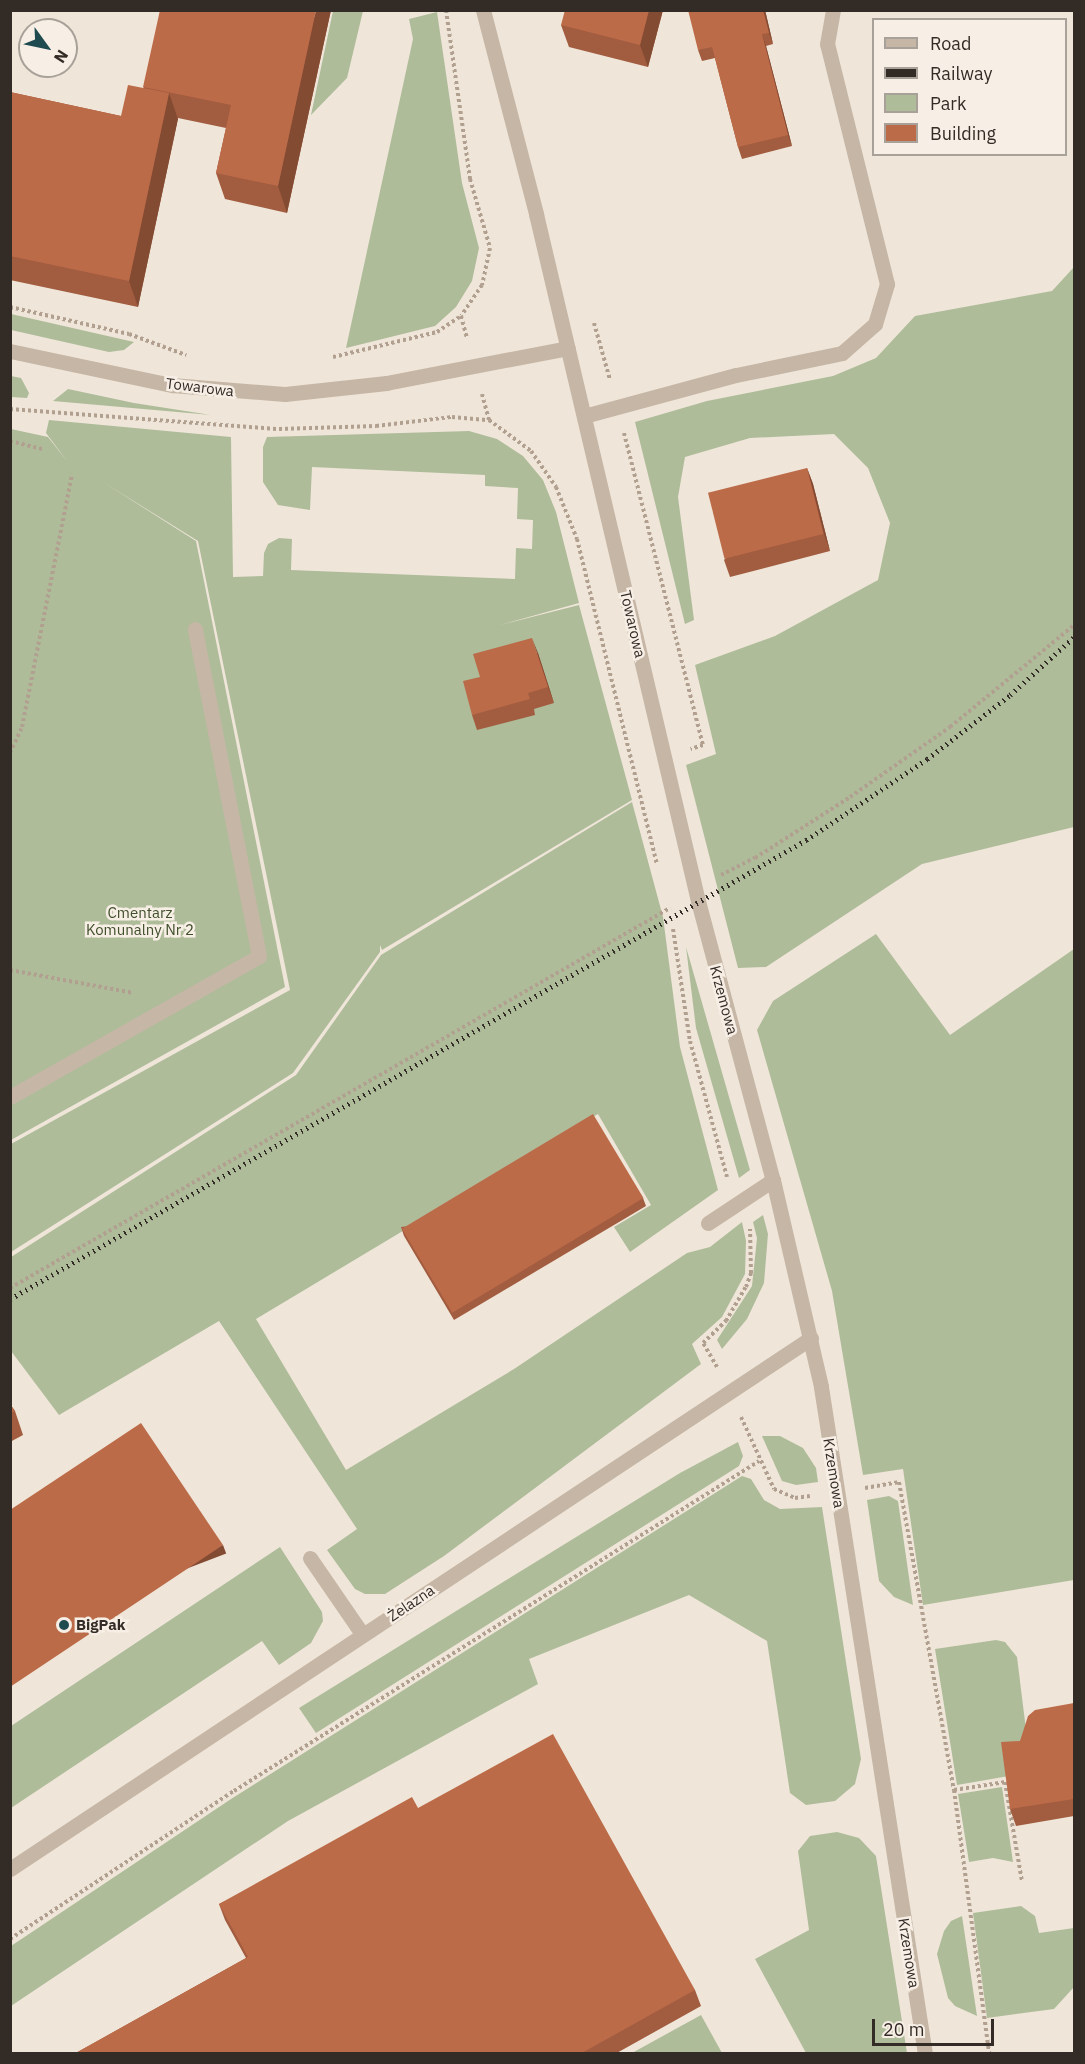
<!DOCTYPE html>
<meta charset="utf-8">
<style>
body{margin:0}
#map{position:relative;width:1085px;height:2064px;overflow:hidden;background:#efe6d9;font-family:"IBM Plex Sans",sans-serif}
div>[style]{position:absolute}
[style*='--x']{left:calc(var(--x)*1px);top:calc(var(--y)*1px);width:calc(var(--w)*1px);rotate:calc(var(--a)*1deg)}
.green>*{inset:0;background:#afbc9a}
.path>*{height:4px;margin-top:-2px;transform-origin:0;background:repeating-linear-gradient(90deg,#b1a090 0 3px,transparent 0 6px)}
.minor>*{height:15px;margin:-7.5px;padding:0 7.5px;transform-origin:7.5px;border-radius:7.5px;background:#c6b6a6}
.rail>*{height:4.5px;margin-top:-2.25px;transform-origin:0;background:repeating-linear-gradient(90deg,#322b26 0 1.5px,transparent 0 6px)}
.wall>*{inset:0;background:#a25c3f}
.shaded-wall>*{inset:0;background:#844b33;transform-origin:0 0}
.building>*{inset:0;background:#bc6b49;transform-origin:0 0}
.dots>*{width:16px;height:16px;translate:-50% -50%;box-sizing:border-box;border:3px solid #f7efe5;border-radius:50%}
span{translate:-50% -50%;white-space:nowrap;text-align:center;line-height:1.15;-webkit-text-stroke:5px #f7efe5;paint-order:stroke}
.street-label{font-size:15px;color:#322b26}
.park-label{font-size:15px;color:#404f2c}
.poi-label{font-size:15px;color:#322b26;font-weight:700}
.left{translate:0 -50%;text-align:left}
.frame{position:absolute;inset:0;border:12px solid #322b26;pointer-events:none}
.legend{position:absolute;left:872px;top:18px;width:195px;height:138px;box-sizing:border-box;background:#f7efe5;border:2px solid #a8a199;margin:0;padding:8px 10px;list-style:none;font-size:18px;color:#322b26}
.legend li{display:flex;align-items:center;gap:12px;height:30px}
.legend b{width:30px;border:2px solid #a8a199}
.north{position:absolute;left:18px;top:18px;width:60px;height:60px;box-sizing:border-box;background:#f7efe5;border:2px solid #a8a199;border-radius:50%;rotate:123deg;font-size:16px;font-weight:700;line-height:24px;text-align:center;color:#322b26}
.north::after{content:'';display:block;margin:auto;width:21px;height:27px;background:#1f4b50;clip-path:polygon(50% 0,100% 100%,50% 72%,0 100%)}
.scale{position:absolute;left:872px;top:2019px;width:122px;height:27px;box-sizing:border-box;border:3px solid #322b26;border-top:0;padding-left:8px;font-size:18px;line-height:21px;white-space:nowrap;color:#322b26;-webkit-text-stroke:4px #f7efe5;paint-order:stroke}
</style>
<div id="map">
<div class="green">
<div style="clip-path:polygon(333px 11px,363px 11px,347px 78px,311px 115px)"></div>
<div style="clip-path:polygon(437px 12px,462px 183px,479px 248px,472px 281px,456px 307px,435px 326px,346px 348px,413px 39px,409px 19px)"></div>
<div style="clip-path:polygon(1074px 267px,1074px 827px,922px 864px,766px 967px,738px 968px,686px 765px,716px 754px,695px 665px,775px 636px,878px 580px,890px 523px,868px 468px,834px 434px,750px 438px,685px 457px,678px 497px,694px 620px,685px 624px,635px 422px,707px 401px,833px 376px,876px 358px,915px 316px,1052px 291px)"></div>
<div style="clip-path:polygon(11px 314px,134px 342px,124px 350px,109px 352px,11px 330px)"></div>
<div style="clip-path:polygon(11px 376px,21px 378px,29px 393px,27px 398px,11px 397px)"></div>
<div style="clip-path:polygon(68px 389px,134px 403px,211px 415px,53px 401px)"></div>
<div style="clip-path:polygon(49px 420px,231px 437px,233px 577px,263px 576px,264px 553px,268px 544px,279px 538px,292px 539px,291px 570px,515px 579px,516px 548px,532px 549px,533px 520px,517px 519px,518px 488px,485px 486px,485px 475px,312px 467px,310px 510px,278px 505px,263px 482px,263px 447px,267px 437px,469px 431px,497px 439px,523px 456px,543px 480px,556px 512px,579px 603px,500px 625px,579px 605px,632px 800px,382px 950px,380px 945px,380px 952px,293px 1073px,11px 1252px,11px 1144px,290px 990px,198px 541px,103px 482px,196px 541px,285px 987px,11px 1140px,11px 429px,48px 437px,67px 461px,46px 433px)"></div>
<div style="clip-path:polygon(632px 802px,663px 917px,680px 1047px,718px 1190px,630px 1252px,614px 1227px,651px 1205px,598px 1114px,256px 1319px,346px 1470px,514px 1369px,687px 1253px,710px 1247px,742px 1222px,746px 1241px,745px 1274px,722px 1317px,692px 1344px,701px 1364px,444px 1556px,385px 1594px,365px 1594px,355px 1589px,327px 1550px,357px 1529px,219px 1321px,59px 1415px,11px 1351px,11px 1257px,296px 1075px,381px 955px)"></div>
<div style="clip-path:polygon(876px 934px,950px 1035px,1074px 949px,1074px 1580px,923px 1605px,903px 1469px,863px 1475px,832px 1291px,757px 1030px,773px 1001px)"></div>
<div style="clip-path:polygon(686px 947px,750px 1170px,739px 1178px,696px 1028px)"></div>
<div style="clip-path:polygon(763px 1215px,768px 1234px,764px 1283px,747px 1319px,722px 1349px,717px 1340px,752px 1286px,757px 1238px,753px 1222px)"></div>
<div style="clip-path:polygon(762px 1436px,780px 1436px,803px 1448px,816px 1468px,818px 1482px,796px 1485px,782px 1481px)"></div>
<div style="clip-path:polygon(738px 1442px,743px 1456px,739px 1466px,316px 1733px,299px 1708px,680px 1473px)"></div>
<div style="clip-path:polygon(742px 1476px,751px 1479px,764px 1500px,780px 1509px,822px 1507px,861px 1759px,855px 1784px,835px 1801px,806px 1805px,790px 1793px,767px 1641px,689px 1595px,529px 1659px,538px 1684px,288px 1821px,11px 2006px,11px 1946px,231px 1799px)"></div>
<div style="clip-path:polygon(889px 1496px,898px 1501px,913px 1605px,894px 1597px,879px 1581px,867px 1500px)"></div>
<div style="clip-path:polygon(280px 1547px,322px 1612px,323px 1621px,311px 1643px,279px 1665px,262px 1641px,11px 1808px,11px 1726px)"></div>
<div style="clip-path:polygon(996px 1640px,1005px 1642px,1017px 1657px,1029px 1754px,1009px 1776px,957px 1785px,935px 1649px)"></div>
<div style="clip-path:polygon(1002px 1787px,1013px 1862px,993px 1858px,969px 1862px,958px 1794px)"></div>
<div style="clip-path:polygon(837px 1832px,859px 1838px,876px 1856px,907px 2053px,806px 2053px,755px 1959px,809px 1930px,798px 1851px,810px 1836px)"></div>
<div style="clip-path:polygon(1021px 1906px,1035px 1916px,1039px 1933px,1074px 1928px,1074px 1987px,1054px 2009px,987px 2018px,973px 1913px)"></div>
<div style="clip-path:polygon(962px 1916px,977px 2016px,955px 2006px,948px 1998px,937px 1954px,944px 1931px,951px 1921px)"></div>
<div style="clip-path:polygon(701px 2015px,722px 2053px,632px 2053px)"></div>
</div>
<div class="path">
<div style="--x:446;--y:10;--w:171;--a:81.9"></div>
<div style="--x:470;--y:179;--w:72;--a:73.8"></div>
<div style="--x:490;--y:248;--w:38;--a:102"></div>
<div style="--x:482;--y:285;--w:37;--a:124"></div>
<div style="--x:461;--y:316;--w:23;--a:75"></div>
<div style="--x:10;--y:307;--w:122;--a:12.8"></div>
<div style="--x:129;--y:334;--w:61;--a:20.2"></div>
<div style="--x:594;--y:323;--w:59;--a:74.3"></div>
<div style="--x:333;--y:357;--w:107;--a:-13.5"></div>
<div style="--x:437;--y:332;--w:29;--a:-34"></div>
<div style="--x:482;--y:394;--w:27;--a:75"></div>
<div style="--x:10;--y:409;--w:270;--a:4.3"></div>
<div style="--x:279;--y:429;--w:97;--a:-1.8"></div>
<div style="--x:376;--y:426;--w:77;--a:-6.8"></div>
<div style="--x:452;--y:417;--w:37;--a:5"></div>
<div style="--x:489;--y:420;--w:52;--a:36.4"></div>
<div style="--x:531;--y:451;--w:44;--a:55.2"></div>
<div style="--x:556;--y:487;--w:56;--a:68"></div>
<div style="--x:577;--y:539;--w:335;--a:76.2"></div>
<div style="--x:624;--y:433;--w:322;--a:75.8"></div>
<div style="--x:703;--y:745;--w:13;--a:162"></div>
<div style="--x:10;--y:441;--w:33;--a:14"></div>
<div style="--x:10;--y:753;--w:29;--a:-65"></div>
<div style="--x:22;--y:727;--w:258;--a:-78.8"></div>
<div style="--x:721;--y:875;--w:38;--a:-27"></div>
<div style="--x:755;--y:858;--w:113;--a:-32.7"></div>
<div style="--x:850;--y:797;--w:122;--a:-35"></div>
<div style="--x:950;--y:727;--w:161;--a:-39.4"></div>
<div style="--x:673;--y:929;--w:113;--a:81.4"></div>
<div style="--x:690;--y:1041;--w:141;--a:74.8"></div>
<div style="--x:10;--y:970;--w:126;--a:10.5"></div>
<div style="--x:10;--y:1288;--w:762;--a:-29.93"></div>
<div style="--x:717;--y:1367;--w:28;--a:-120"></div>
<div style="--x:703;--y:1343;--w:32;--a:-44"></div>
<div style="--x:726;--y:1321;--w:39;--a:-60"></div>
<div style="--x:746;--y:1287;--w:15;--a:-70"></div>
<div style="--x:751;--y:1273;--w:44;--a:-91.3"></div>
<div style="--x:741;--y:1417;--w:79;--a:65.4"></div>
<div style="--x:774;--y:1489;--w:23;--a:23"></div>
<div style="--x:795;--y:1498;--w:15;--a:-8"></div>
<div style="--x:865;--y:1488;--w:35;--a:-10"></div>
<div style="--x:899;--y:1482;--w:313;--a:79.9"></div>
<div style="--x:954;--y:1790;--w:266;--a:82.4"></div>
<div style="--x:954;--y:1790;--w:52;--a:-8.9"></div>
<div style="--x:1005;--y:1782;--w:100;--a:80.3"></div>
<div style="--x:10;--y:1939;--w:268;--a:-33.5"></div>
<div style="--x:234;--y:1791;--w:620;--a:-32.15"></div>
</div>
<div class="minor">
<div style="--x:483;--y:10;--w:211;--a:75.4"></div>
<div style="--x:536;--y:214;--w:706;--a:76.73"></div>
<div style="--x:698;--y:901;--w:289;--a:75"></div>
<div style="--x:773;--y:1180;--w:212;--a:76.9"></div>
<div style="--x:821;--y:1387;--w:675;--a:81.14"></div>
<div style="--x:10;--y:351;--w:166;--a:11.9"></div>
<div style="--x:172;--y:385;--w:113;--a:4.6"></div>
<div style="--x:285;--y:394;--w:102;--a:-6.2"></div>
<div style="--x:386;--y:383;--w:185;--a:-10.9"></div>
<div style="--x:584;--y:416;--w:157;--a:-15.1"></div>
<div style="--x:736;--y:375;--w:108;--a:-11.7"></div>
<div style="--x:842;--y:353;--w:44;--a:-41.3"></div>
<div style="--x:875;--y:324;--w:42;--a:-73.3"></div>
<div style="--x:887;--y:284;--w:247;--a:-104"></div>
<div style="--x:827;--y:44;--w:35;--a:-80"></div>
<div style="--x:10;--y:1097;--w:286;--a:-29.5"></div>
<div style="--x:259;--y:956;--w:333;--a:-101.1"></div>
<div style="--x:708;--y:1223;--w:78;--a:-33.5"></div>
<div style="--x:310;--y:1558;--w:93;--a:55.5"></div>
<div style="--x:10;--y:1869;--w:961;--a:-33.54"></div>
</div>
<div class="rail">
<div style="--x:10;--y:1299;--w:919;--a:-29.97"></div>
<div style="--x:806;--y:840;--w:146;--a:-33.8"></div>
<div style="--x:927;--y:759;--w:105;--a:-37.6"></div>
<div style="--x:1010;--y:695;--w:86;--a:-42.2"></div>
</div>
<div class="wall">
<div style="clip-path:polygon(331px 10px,287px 213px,225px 199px,216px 173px,226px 128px,178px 118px,138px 307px,10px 280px,10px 92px,121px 116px,144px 88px,143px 87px)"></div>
<div style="clip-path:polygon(663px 10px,648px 67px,569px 47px,561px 25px)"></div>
<div style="clip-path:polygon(765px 10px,773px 44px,766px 46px,792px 146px,742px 159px,738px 147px,715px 58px,702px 61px,698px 50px)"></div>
<div style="clip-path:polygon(807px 468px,813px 484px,830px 551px,730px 577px,724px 560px)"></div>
<div style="clip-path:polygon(538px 653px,554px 703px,534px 709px,535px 715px,477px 730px,472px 715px)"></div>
<div style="clip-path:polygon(643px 1198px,646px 1206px,454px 1320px,404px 1236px,401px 1227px)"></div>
<div style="clip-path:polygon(10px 1404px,15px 1411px,23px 1435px,10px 1442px)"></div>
<div style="clip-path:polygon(1074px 1703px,1074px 1816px,1016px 1826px,1010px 1809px,1020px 1741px)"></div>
<div style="clip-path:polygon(418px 1808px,695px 1990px,701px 2006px,615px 2054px,74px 2054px,246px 1958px,225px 1920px,219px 1904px)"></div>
</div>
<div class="shaded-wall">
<div style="clip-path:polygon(316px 10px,331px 10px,287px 213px,278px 186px)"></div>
<div style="clip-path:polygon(649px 10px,663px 10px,648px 67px,640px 45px)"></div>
<div style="clip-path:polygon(763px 10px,765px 10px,773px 44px,769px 33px)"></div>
<div style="clip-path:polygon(762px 34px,766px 46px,792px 146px,788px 135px)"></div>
<div style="clip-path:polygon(169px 93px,178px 119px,138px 307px,129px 281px)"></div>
<div style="clip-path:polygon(807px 468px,813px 484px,830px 551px,824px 534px)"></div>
<div style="clip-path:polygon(532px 638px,538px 653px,554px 703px,548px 687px)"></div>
<div style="left:223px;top:1545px;width:9px;height:256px;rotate:69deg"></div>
</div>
<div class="building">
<div style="clip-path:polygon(160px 10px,316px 10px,278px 186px,216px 173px,231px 105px,143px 87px)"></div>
<div style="clip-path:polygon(565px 10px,649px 10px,640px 45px,561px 25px)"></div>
<div style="clip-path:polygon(688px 10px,763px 10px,769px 33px,762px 34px,788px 135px,738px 147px,712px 47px,698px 50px)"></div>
<div style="clip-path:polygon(128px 85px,169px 93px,129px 281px,10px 256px,10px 92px,121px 116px)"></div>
<div style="left:807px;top:468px;width:68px;height:102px;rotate:76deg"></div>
<div style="clip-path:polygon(532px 638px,548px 687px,528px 693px,530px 699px,472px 715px,463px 681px,480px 677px,473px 654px)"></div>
<div style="left:593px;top:1114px;width:98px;height:223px;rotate:59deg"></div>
<div style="clip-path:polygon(10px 1404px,15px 1411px,10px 1414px)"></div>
<div style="clip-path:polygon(141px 1423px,223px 1545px,10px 1687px,10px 1510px)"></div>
<div style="clip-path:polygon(1074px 1703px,1074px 1799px,1010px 1809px,1001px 1742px,1020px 1741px,1028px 1716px,1035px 1710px)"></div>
<div style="clip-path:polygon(553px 1734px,695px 1990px,580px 2054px,74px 2054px,248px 1957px,219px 1904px,412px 1797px,418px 1808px)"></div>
</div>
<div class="dots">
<div style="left:64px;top:1625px;background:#1f4b50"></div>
</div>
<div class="street-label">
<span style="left:200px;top:387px;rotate:7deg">Towarowa</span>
<span style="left:633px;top:624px;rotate:77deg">Towarowa</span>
<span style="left:724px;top:1000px;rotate:75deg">Krzemowa</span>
<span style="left:834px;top:1473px;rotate:81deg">Krzemowa</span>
<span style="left:411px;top:1603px;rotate:-34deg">Żelazna</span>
<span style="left:909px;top:1953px;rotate:81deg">Krzemowa</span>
</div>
<div class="park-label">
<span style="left:140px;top:921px">Cmentarz<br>Komunalny Nr 2</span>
</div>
<div class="poi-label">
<span class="left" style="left:76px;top:1625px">BigPak</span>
</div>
<div class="frame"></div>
<ul class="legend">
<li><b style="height:8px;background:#c6b6a6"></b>Road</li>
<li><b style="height:8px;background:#322b26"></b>Railway</li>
<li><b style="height:16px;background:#afbc9a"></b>Park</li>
<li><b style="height:16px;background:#bc6b49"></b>Building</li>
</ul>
<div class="north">N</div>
<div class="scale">20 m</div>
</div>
